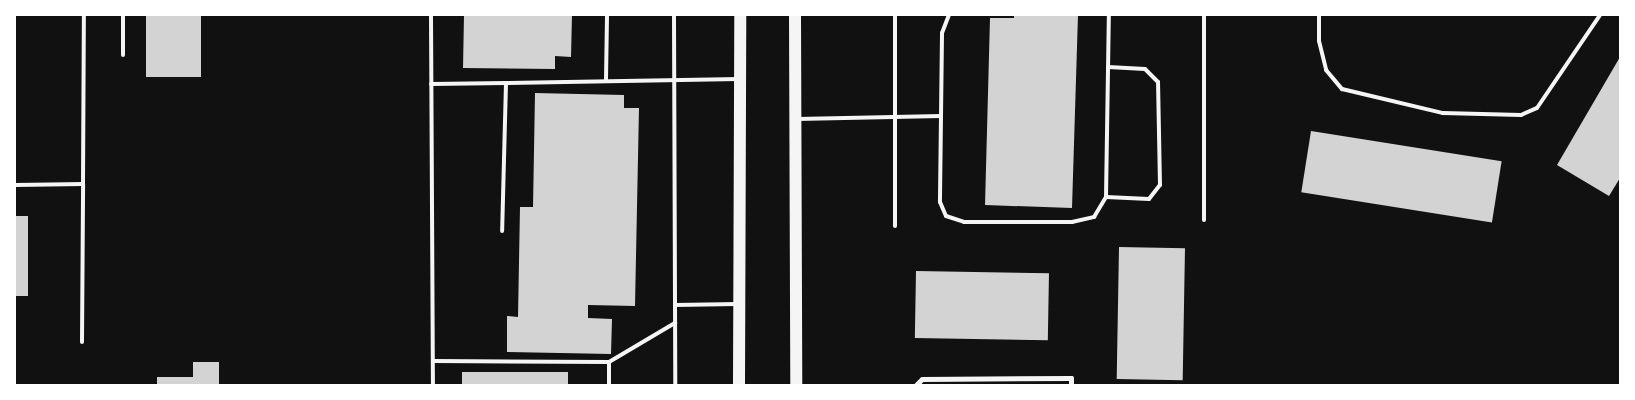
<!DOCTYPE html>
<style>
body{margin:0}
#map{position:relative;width:1635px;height:400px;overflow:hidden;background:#111;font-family:Manrope,sans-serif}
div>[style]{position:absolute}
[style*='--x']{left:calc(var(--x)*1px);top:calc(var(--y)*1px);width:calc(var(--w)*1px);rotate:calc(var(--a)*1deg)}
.building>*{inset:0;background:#d3d3d3;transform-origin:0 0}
.service>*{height:4px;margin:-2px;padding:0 2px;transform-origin:2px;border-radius:2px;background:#f5f5f5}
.minor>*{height:5px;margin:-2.5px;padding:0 2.5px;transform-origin:2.5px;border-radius:2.5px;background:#f5f5f5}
.primary>*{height:12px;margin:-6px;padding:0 6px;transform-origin:6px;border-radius:6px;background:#f5f5f5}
span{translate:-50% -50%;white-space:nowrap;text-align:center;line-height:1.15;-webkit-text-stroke:4px #fff;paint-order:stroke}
.frame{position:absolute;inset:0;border:16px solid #fff;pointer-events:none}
</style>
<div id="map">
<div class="building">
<div style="left:146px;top:15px;width:55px;height:62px"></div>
<div style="clip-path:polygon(464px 15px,572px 15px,571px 57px,555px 56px,555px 69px,463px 68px)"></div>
<div style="clip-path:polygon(1014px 15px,1078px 15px,1072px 208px,985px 205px,990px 18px,1014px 18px)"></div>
<div style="clip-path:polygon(1620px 57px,1620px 178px,1609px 196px,1557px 165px)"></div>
<div style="clip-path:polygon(535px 93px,624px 95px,624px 108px,639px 108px,635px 306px,588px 305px,588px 318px,612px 319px,611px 354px,507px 352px,507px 316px,518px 317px,520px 207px,533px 207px)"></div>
<div style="left:1311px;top:131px;width:193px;height:62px;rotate:9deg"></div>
<div style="left:15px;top:216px;width:13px;height:80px"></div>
<div style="left:1119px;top:247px;width:66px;height:132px;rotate:1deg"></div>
<div style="left:916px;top:271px;width:133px;height:67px;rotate:1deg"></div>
<div style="clip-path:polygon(193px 362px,219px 362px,219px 385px,157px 385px,157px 377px,193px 377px)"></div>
<div style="left:568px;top:372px;width:13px;height:106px;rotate:90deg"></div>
</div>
<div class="service">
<div style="--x:123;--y:15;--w:40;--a:90"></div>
<div style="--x:431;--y:15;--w:370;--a:89.7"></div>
<div style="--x:674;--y:15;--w:370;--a:89.8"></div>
<div style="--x:895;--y:15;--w:211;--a:90"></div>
<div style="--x:1204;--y:15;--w:205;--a:90"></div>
<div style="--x:1319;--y:15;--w:26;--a:90"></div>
<div style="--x:1319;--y:41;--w:30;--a:76"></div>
<div style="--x:1326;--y:70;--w:25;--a:50"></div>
<div style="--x:1342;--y:89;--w:104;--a:13.4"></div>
<div style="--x:1443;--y:113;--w:78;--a:1.5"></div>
<div style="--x:1521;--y:115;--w:17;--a:-24"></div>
<div style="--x:1537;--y:108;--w:112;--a:-55.9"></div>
<div style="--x:606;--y:80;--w:65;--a:-89.1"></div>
<div style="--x:506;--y:83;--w:233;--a:-1"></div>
<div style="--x:431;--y:84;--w:75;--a:-0.8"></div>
<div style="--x:506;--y:83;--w:148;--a:91.5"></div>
<div style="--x:941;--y:116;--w:83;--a:-89.3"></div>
<div style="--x:942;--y:33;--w:19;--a:-69"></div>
<div style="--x:797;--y:119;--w:144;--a:-1.2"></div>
<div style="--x:941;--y:116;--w:86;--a:90.7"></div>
<div style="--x:940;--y:202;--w:15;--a:67"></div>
<div style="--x:946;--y:216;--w:19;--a:18"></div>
<div style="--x:964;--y:222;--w:108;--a:0"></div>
<div style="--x:1072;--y:222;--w:23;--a:-13"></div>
<div style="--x:1094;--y:217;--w:23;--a:-59"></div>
<div style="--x:1106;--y:197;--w:182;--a:-89.1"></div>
<div style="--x:15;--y:185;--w:68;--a:-0.8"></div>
<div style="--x:83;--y:184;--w:169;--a:-89.7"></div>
<div style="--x:1106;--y:197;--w:43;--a:2.7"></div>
<div style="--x:1149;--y:199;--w:18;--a:-52"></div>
<div style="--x:1160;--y:185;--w:103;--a:-91.1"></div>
<div style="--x:1158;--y:82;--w:18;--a:-135"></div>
<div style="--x:1145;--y:69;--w:37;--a:-177"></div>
<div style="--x:675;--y:305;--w:62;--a:-0.9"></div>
<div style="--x:82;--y:342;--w:158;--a:-89.6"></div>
<div style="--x:433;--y:361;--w:176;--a:0.3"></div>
<div style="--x:609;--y:385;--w:23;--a:-90"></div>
<div style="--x:609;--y:362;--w:77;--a:-30.6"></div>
</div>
<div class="minor">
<div style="--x:916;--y:385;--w:8;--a:-45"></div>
<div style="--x:922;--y:379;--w:149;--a:-0.4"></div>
<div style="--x:1071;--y:378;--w:7;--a:90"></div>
</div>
<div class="primary">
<div style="--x:795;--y:15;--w:370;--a:89.8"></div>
<div style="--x:739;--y:385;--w:370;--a:-89.8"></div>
</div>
<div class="frame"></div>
</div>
